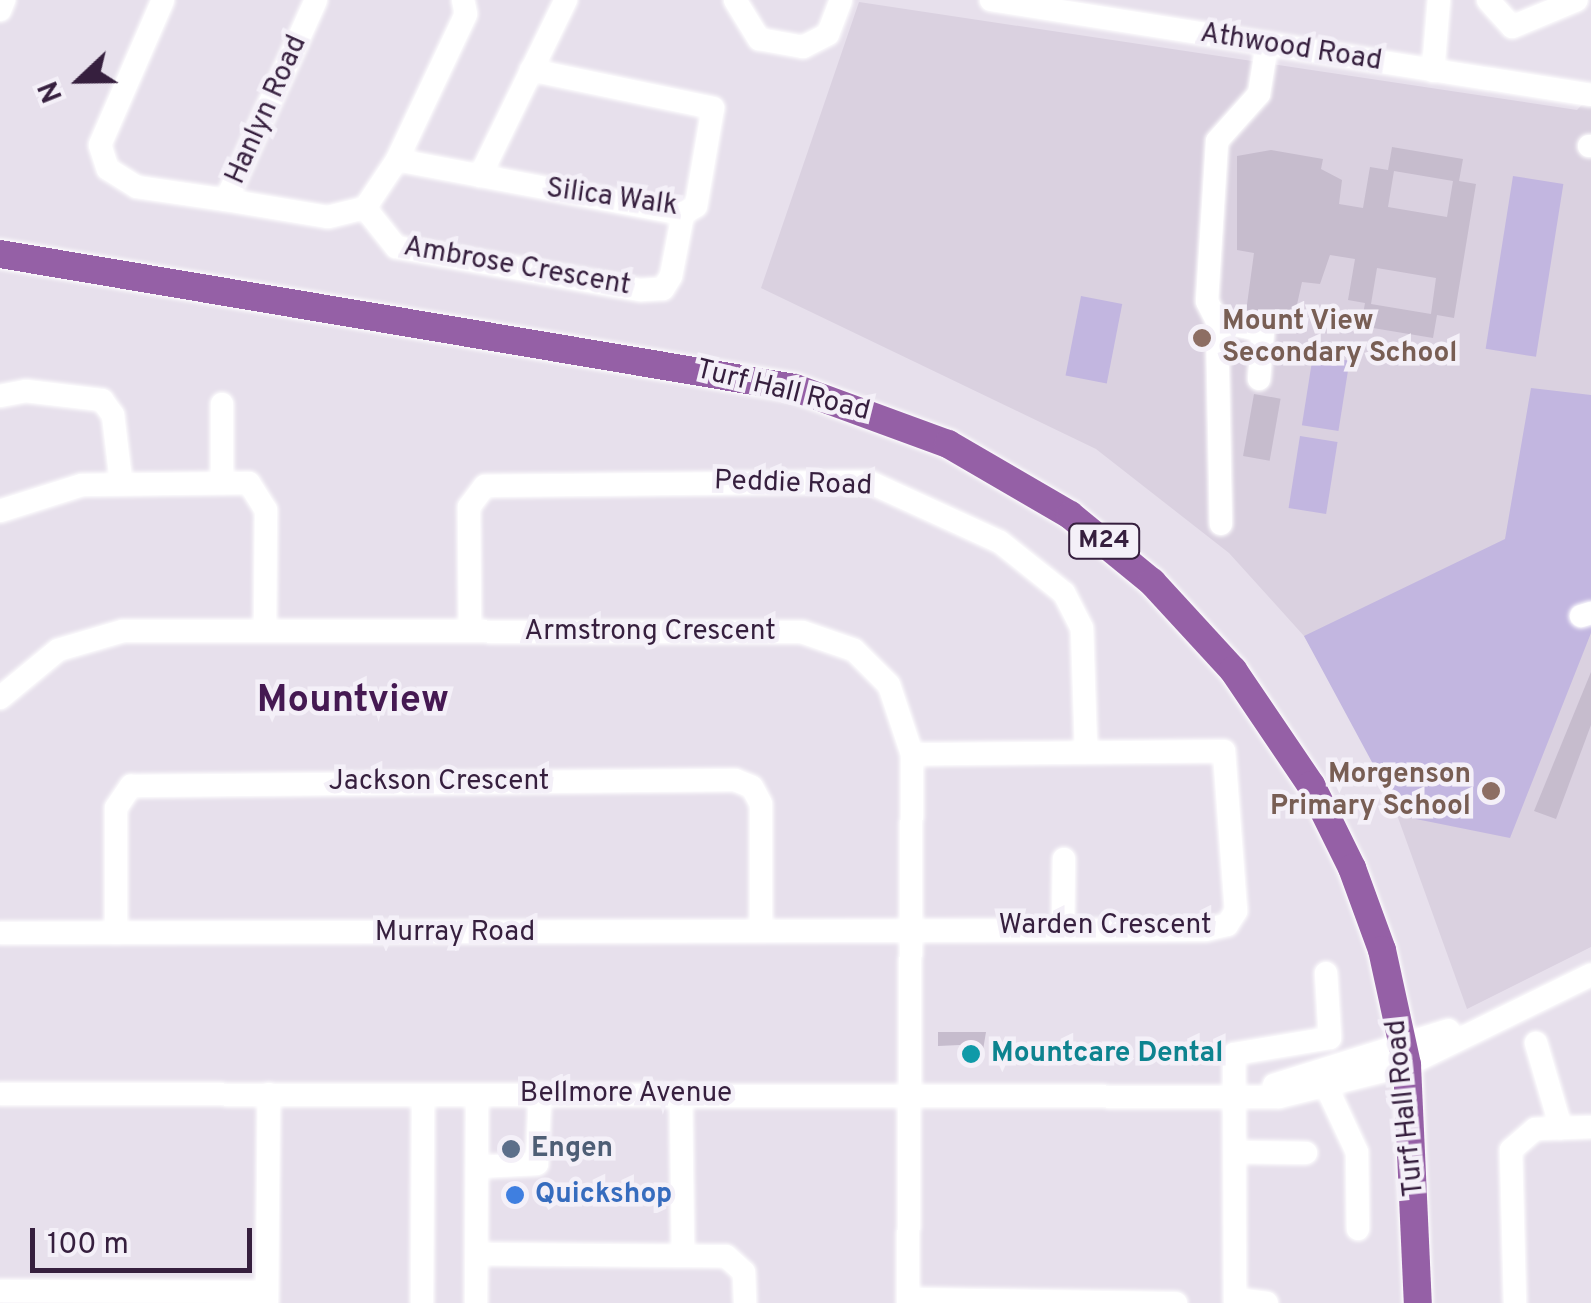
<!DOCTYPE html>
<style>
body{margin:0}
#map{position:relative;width:1591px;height:1303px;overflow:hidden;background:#e7e0ec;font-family:Overpass,sans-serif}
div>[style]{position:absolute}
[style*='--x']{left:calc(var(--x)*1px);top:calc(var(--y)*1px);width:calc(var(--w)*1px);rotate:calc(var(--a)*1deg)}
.built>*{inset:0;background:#dad1e0}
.green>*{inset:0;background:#c2b6e0;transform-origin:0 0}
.building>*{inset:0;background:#c6bccd;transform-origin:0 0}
.roads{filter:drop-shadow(0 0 2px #fff) drop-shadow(0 0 2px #fff)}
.minor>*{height:22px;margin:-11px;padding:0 11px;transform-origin:11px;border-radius:11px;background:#fff}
.major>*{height:28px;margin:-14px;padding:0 14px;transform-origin:14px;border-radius:14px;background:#9560a6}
.dots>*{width:28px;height:28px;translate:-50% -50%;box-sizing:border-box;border:5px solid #f4f0f8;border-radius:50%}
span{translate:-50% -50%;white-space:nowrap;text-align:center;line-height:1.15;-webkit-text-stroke:9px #f4f0f8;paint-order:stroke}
.shield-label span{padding:2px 8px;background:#f4f0f8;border:2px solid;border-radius:8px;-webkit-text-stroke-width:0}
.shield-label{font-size:25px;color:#361f3e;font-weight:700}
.street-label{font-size:28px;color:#361f3e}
.education-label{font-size:28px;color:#785e54;font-weight:700}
.left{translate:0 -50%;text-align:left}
.right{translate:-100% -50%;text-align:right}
.culture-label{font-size:28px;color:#0d838f;font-weight:700}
.service-label{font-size:28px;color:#4e5e75;font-weight:700}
.shop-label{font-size:28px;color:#366cbe;font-weight:700}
.district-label{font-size:38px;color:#451952;font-weight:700}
.north{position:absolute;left:30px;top:30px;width:100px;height:100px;-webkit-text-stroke:8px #f4f0f8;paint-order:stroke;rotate:248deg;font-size:28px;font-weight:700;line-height:40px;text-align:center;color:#361f3e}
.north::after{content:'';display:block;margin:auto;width:35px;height:45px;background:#361f3e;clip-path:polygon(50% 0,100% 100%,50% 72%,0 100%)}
.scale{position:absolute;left:30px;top:1228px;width:222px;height:45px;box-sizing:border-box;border:5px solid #361f3e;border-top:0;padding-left:12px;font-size:30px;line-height:35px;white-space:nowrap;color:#361f3e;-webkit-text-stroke:8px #f4f0f8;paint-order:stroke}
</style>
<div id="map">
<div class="built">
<div style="clip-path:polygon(859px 2px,1577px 110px,1591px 95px,1591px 947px,1467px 1009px,1379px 765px,1304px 636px,1229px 553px,1096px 449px,761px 288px)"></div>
</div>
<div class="green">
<div style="left:1513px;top:176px;width:51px;height:175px;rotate:9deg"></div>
<div style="left:1081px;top:296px;width:42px;height:81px;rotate:11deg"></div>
<div style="left:1313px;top:355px;width:37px;height:71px;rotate:9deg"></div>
<div style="clip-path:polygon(1531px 388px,1591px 395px,1591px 633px,1510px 838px,1401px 816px,1304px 636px,1505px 539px)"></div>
<div style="left:1300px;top:436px;width:38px;height:73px;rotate:9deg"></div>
</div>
<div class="building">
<div style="clip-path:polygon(evenodd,1392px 147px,1463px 159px,1459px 181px,1476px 184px,1454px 318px,1437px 315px,1433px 338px,1361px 326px,1365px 303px,1348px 300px,1355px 259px,1330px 255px,1320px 284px,1302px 282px,1292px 327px,1246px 312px,1254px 253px,1237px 250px,1237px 156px,1271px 150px,1323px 159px,1321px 169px,1342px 180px,1339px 204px,1363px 208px,1370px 167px,1388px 170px,1392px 147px,1394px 171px,1453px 181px,1447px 217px,1388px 207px,1394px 171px,1392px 147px,1377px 268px,1436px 278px,1431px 314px,1371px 304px,1377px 268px)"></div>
<div style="left:1254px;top:394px;width:27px;height:63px;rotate:10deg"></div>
<div style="clip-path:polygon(1591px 672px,1591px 725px,1556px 819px,1534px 811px)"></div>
<div style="clip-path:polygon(938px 1032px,986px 1032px,981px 1062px,960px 1063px,960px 1045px,938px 1046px)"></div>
</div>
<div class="roads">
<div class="minor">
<div style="--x:163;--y:0;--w:158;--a:113.5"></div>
<div style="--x:100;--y:145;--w:25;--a:72"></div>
<div style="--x:108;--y:169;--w:34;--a:32"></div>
<div style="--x:137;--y:187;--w:90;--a:8.3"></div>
<div style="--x:316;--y:0;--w:219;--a:114.2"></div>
<div style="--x:226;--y:200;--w:103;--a:9.5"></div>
<div style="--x:328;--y:217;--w:38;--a:-14"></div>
<div style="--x:365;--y:208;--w:58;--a:-56.3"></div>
<div style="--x:397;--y:160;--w:161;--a:-64.7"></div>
<div style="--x:466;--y:14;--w:14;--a:-102"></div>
<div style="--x:735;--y:0;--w:46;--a:58.4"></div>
<div style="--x:759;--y:39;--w:45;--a:10.3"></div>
<div style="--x:803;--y:47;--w:28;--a:-27"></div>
<div style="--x:828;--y:34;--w:36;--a:-69"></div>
<div style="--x:991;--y:0;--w:607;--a:9"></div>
<div style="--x:1488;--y:0;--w:36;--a:48"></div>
<div style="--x:1512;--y:27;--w:70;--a:-22.6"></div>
<div style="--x:0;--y:10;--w:11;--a:-68"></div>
<div style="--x:1433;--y:71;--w:71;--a:-85.2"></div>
<div style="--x:1589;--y:146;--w:2;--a:0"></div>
<div style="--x:397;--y:160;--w:291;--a:10.7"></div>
<div style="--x:683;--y:214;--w:15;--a:-32"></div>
<div style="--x:696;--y:206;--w:99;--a:-80.2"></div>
<div style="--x:713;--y:108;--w:186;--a:-168.2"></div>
<div style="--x:480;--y:176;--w:196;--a:-64"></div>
<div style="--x:365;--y:208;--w:50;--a:51.5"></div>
<div style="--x:396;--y:247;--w:249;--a:10"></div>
<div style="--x:641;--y:290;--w:22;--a:-3"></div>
<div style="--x:663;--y:289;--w:15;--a:-58"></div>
<div style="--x:671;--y:276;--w:63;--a:-79"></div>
<div style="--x:1217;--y:321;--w:203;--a:88.9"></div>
<div style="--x:1259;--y:379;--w:48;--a:-85.2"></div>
<div style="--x:1263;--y:331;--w:47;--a:-167.7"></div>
<div style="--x:1217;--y:321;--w:22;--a:-117"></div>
<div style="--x:1207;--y:301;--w:160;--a:-86.4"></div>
<div style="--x:1217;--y:141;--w:63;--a:-48.2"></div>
<div style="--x:1259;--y:94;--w:51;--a:-80.9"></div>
<div style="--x:0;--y:396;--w:26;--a:-11"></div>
<div style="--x:26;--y:391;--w:77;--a:6.8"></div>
<div style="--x:102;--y:400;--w:19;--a:54"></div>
<div style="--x:113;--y:415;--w:66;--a:83.1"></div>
<div style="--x:222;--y:479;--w:75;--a:-90"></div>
<div style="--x:0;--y:511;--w:86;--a:-17.6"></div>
<div style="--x:82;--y:485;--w:167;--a:-0.7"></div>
<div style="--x:249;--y:483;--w:32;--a:58"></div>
<div style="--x:266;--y:510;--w:120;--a:90.5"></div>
<div style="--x:1581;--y:616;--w:10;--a:-17"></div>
<div style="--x:470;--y:631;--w:124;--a:-90.5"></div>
<div style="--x:469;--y:507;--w:26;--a:-53"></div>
<div style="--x:485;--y:486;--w:384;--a:-0.6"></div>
<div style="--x:869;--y:482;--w:144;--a:24.6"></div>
<div style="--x:1000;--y:542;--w:82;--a:38.6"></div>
<div style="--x:1064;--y:593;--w:39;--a:63"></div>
<div style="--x:1082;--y:628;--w:119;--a:88.1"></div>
<div style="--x:0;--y:698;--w:75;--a:-39.6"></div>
<div style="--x:58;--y:650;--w:68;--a:-16.3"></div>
<div style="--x:123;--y:631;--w:679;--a:0.08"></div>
<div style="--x:802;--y:632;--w:55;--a:19.1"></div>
<div style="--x:854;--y:650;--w:49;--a:45"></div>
<div style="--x:889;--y:685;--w:73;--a:71.6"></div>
<div style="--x:912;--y:754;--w:549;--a:90.42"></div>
<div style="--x:1063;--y:928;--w:69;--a:-89.2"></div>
<div style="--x:0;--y:933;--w:1205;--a:-0.14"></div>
<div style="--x:1205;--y:930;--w:23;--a:-13"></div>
<div style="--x:1227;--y:925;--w:17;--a:-57"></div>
<div style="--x:1236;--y:911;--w:160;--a:-94.3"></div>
<div style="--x:1224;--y:751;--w:312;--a:179.4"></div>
<div style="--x:116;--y:933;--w:125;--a:-90"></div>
<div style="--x:116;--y:808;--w:27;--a:-56"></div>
<div style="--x:131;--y:786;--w:604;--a:-0.57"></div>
<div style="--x:735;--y:780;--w:18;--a:22"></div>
<div style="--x:752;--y:787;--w:19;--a:62"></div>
<div style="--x:761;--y:804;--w:127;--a:90"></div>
<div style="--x:1536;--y:1043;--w:89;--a:73.6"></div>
<div style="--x:1274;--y:1085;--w:183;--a:-17.4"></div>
<div style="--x:1327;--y:1088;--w:71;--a:64.9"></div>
<div style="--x:1357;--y:1152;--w:77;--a:89.3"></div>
<div style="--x:0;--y:1094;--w:1279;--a:0.13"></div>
<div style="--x:1279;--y:1097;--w:132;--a:-14"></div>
<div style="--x:1407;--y:1065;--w:205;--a:-26.1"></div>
<div style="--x:681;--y:1094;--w:161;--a:89.3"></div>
<div style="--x:1237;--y:1152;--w:69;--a:0.8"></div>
<div style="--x:477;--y:1167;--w:60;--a:-2.9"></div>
<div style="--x:537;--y:1164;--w:70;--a:-87.5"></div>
<div style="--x:477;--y:1254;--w:249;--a:0.5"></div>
<div style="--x:726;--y:1256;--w:24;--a:42"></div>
<div style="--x:744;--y:1272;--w:31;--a:88"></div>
<div style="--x:0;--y:1291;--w:267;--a:0.2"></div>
<div style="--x:908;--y:1299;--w:268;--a:0.9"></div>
<div style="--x:1235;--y:1299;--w:32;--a:7"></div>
<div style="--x:267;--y:1303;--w:209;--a:-89.5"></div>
<div style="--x:422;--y:1303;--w:208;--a:-89.7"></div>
<div style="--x:476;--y:1303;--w:208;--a:-89.7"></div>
<div style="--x:1235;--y:1303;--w:249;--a:-90.2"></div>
<div style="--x:1234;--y:1054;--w:97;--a:-9.5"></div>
<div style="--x:1330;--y:1038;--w:65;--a:-93.5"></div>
<div style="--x:1515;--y:1303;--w:153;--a:-91.5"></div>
<div style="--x:1511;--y:1150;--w:32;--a:-41"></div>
<div style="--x:1535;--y:1129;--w:56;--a:-2"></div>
</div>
<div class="major">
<div style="--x:0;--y:254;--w:806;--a:9.57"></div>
<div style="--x:795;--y:388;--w:163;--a:20.1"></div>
<div style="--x:948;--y:444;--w:141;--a:30.2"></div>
<div style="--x:1070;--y:515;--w:106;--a:39.3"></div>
<div style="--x:1152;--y:582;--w:120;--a:47.4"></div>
<div style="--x:1233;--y:670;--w:139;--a:55.9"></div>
<div style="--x:1311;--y:785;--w:93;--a:63.7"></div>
<div style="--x:1352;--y:868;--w:87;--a:69.9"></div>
<div style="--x:1382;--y:950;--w:118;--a:77.7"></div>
<div style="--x:1407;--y:1065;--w:238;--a:87.4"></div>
</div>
</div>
<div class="dots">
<div style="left:1202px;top:338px;background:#8d6e63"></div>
<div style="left:1491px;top:791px;background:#8d6e63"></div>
<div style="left:971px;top:1054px;background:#0f9aa8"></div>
<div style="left:511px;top:1149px;background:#5c6f8a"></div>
<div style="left:515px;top:1195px;background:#3f7fe0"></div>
</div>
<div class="shield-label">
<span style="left:1104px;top:541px">M24</span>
</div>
<div class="street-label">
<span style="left:1291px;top:48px;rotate:9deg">Athwood Road</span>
<span style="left:267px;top:110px;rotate:-66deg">Hanlyn Road</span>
<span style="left:612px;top:198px;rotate:8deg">Silica Walk</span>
<span style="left:517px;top:267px;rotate:10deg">Ambrose Crescent</span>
<span style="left:783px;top:391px;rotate:14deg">Turf Hall Road</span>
<span style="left:793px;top:484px;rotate:2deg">Peddie Road</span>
<span style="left:650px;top:632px">Armstrong Crescent</span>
<span style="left:439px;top:782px">Jackson Crescent</span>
<span style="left:1105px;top:926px">Warden Crescent</span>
<span style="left:455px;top:933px">Murray Road</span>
<span style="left:626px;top:1094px">Bellmore Avenue</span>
<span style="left:1406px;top:1108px;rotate:-96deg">Turf Hall Road</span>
</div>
<div class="education-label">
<span class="left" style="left:1222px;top:338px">Mount View<br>Secondary School</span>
<span class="right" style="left:1471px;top:791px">Morgenson<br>Primary School</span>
</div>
<div class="culture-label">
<span class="left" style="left:991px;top:1054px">Mountcare Dental</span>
</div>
<div class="service-label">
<span class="left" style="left:531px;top:1149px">Engen</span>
</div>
<div class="shop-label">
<span class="left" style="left:535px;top:1195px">Quickshop</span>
</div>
<div class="district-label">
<span style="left:353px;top:702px">Mountview</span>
</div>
<div class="north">N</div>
<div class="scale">100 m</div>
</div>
